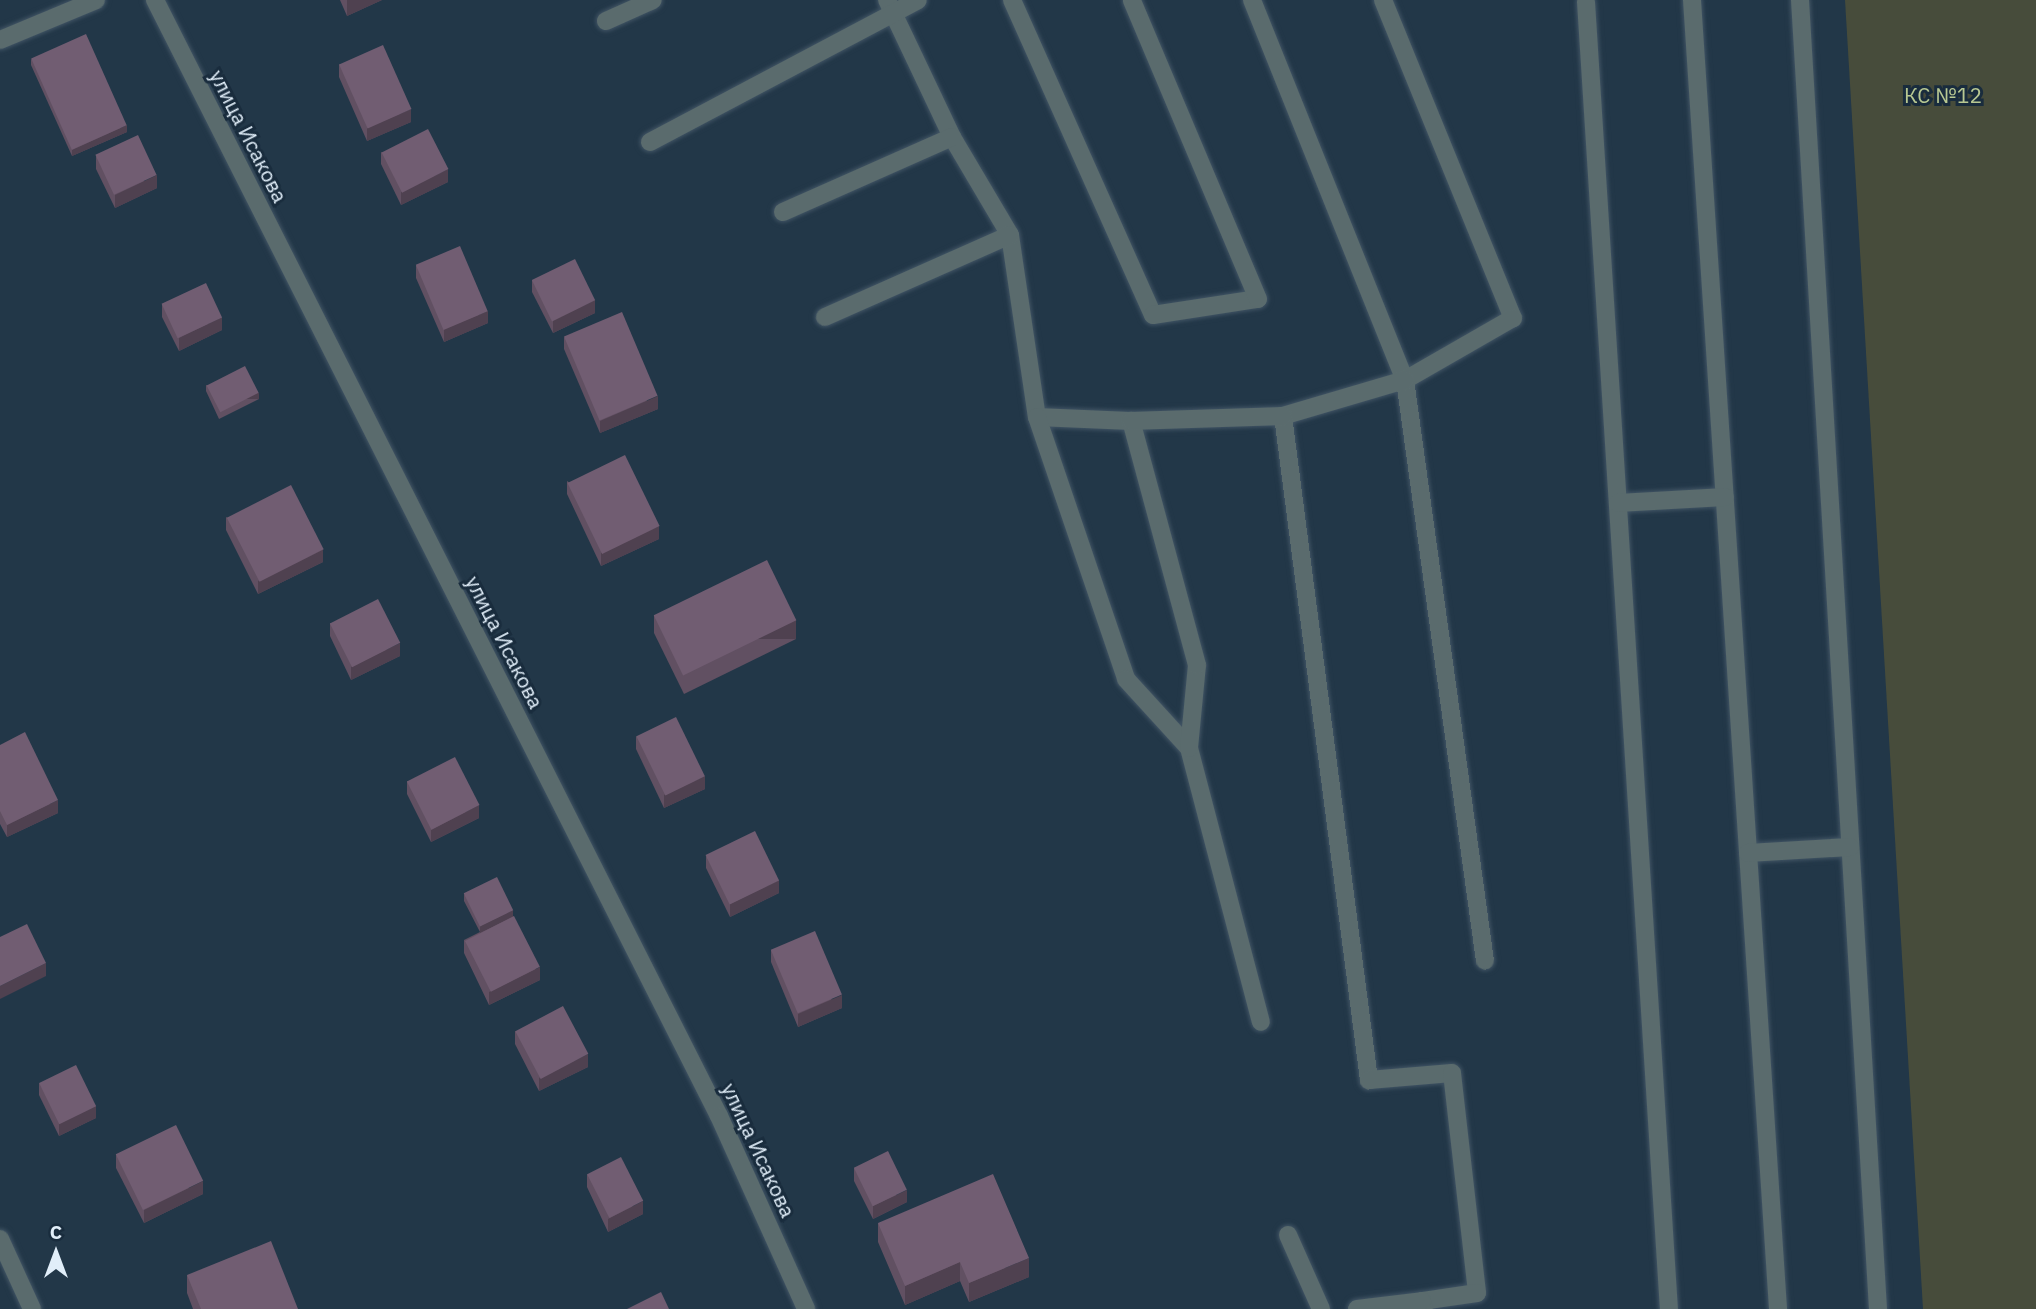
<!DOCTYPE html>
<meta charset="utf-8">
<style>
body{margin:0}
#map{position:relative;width:2036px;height:1309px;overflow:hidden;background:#223748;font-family:"IBM Plex Sans",sans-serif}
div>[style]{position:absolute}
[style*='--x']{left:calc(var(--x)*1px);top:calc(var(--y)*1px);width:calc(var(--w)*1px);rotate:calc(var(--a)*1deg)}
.green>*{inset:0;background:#474c3b}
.roads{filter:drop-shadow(0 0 2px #415464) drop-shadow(0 0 2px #415464)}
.minor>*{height:18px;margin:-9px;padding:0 9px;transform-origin:9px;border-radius:9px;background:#5a6b6d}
.wall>*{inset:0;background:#615062}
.shaded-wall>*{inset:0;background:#4f4150;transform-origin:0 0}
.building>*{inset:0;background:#715d72;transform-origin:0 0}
span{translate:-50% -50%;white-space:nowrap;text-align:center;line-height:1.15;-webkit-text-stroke:6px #192c3d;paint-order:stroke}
.park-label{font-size:21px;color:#b8c892}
.street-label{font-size:21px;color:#e1eef9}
.north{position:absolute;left:21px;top:1218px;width:70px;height:70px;-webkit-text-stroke:5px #192c3d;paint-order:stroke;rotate:0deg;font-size:19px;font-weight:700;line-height:28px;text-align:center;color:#e1eef9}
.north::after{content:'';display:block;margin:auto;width:24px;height:32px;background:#e1eef9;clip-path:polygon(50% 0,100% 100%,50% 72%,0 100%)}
</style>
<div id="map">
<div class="green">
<div style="clip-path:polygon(1845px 0,2036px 0,2036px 1309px,1923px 1309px)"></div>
</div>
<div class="roads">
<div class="minor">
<div style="--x:155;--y:0;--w:1250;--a:63.19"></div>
<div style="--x:719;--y:1116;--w:212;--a:65.7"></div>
<div style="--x:887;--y:0;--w:152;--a:64.6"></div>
<div style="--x:952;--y:137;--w:114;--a:59.4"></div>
<div style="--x:1010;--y:235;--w:184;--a:81.6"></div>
<div style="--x:1037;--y:417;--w:94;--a:2.4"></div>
<div style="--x:1012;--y:0;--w:345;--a:65.9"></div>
<div style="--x:1153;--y:315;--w:106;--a:-8.7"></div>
<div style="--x:1258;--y:299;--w:324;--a:-112.9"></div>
<div style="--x:1252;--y:0;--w:410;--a:68.1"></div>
<div style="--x:1405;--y:380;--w:586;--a:82.16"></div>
<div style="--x:1383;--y:0;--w:344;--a:67.8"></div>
<div style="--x:1513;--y:318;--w:125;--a:150.1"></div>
<div style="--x:1405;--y:380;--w:127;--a:163.6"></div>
<div style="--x:1283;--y:416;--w:670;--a:82.62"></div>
<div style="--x:1369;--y:1080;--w:83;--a:-4.8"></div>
<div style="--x:1452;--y:1073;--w:221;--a:83.5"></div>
<div style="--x:1477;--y:1293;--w:56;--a:171.7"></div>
<div style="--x:1422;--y:1301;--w:8;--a:76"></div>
<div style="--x:1692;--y:0;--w:1312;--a:86.24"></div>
<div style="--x:1800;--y:0;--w:1311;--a:86.59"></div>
<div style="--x:1586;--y:2;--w:1310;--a:86.37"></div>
<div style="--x:606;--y:21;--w:51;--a:-24.1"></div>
<div style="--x:0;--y:40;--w:104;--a:-22.6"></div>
<div style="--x:650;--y:142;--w:303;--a:-27.9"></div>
<div style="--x:783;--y:212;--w:185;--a:-23.9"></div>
<div style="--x:825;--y:317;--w:202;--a:-23.9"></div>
<div style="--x:1037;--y:417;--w:277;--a:71.2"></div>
<div style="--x:1126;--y:679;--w:93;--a:47.6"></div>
<div style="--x:1189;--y:748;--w:283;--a:75.3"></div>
<div style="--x:1618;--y:503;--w:107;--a:-3.2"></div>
<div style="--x:1189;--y:748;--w:83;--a:-84.5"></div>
<div style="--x:1197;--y:665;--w:253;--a:-105.1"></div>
<div style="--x:1131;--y:421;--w:152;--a:-1.9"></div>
<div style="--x:1748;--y:853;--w:102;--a:-3.4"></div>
<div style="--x:1288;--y:1235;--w:81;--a:66"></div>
<div style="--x:0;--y:1239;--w:77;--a:65.4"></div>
<div style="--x:1357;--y:1309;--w:65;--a:-7"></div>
</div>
</div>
<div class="wall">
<div style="clip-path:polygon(340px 0,382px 0,347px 16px)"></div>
<div style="clip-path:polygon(31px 59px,127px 132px,72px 156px,31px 65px)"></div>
<div style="clip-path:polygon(339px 64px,411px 122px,367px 141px,339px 77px)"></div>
<div style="clip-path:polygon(381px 152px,448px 182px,401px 205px,381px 164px)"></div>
<div style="clip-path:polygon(96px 156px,157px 188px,115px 208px,96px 169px)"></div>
<div style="clip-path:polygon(416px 265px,488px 323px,444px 342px,416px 278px)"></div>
<div style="clip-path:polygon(532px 280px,595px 313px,553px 333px,532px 292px)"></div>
<div style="clip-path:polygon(162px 304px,222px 330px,179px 351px,162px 317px)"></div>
<div style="clip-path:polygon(564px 337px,658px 409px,600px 433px,564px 349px)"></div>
<div style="clip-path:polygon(206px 385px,259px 399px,219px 419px,206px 391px)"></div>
<div style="clip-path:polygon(567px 481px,659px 539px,601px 566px,567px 494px)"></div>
<div style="clip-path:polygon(226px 517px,323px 562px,258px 594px,226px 530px)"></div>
<div style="clip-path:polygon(654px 615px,796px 639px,684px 694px,654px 633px)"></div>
<div style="clip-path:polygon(330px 623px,400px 656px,351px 680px,330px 636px)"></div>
<div style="clip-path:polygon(636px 736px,705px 789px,664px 808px,636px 749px)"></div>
<div style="clip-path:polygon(0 745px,58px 813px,7px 837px,0 824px)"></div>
<div style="clip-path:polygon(407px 781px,479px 818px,431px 842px,407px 794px)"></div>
<div style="clip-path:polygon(706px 856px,779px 893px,730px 917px,706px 868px)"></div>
<div style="clip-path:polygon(464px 894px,513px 916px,540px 980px,489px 1005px,464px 953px,464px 940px,480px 932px,464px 901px)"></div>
<div style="clip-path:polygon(771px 950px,842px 1008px,798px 1027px,771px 962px)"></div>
<div style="clip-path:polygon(515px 1031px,588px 1067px,539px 1091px,515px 1044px)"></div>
<div style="clip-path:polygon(39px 1083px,96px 1118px,59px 1136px,39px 1095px)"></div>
<div style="clip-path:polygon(116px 1155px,203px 1194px,144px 1223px,116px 1168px)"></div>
<div style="clip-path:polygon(854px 1168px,907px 1202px,873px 1219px,854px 1181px)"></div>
<div style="clip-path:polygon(587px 1174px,643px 1214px,608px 1232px,587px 1187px)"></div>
<div style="clip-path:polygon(878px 1223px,1029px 1277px,969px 1302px,960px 1281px,905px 1305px,878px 1242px)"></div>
<div style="clip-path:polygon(187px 1275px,298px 1309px,193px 1309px,187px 1293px)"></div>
</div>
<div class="shaded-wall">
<div style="clip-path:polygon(347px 0,382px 0,347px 16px)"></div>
<div style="clip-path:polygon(411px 109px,411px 122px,367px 141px,367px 128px)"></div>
<div style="clip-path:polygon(127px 125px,127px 132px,72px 156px,72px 150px)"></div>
<div style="clip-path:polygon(448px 169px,448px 182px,401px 205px,401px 192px)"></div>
<div style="clip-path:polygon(157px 175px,157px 188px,115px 208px,115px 195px)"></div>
<div style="clip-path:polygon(595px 300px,595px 313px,553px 333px,553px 320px)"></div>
<div style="clip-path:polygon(488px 311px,488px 323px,444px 342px,444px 329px)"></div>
<div style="clip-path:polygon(222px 317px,222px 330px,179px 351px,179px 338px)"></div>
<div style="left:259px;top:393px;width:6px;height:45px;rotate:90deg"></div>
<div style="clip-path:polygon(658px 396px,658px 409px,600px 433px,600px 421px)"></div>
<div style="clip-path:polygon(659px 526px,659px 539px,601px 566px,601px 553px)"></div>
<div style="clip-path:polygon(323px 549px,323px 562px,258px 594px,258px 581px)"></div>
<div style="left:796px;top:620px;width:19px;height:125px;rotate:90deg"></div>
<div style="clip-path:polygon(400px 643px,400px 656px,351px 680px,351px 667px)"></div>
<div style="clip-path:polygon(705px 776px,705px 789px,664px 808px,664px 795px)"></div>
<div style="clip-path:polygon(58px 800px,58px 813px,7px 837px,7px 825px)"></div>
<div style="clip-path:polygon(479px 805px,479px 818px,431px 842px,431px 830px)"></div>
<div style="clip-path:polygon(779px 880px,779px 893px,730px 917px,730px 904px)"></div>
<div style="clip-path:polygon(513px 910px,513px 917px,480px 933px,480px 926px)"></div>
<div style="clip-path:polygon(46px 963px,46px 976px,0 999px,0 986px)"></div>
<div style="clip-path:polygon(540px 967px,540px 980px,489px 1005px,489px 992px)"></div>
<div style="clip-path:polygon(842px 995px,842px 1008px,798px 1027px,798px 1014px)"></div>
<div style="clip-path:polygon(588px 1054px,588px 1067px,539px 1091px,539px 1078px)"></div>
<div style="clip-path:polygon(96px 1106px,96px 1118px,59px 1136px,59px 1123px)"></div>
<div style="clip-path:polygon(203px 1181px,203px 1194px,144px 1223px,144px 1210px)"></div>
<div style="clip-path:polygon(907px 1190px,907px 1202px,873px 1219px,873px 1206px)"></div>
<div style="clip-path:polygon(643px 1201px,643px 1214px,608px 1232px,608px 1219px)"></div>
<div style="clip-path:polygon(1029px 1258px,1029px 1277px,969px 1302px,969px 1283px)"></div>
<div style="clip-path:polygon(960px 1262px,960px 1281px,905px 1305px,905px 1286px)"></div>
</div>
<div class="building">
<div style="left:86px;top:34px;width:100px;height:60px;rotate:66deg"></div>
<div style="left:383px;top:45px;width:70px;height:48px;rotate:66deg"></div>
<div style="left:428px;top:129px;width:45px;height:52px;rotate:63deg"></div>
<div style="left:138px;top:135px;width:44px;height:47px;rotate:65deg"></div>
<div style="left:460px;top:246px;width:71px;height:48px;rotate:67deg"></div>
<div style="left:575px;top:259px;width:46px;height:48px;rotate:64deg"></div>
<div style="left:206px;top:283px;width:38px;height:49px;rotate:65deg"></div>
<div style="left:622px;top:312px;width:91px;height:63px;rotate:67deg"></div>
<div style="left:245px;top:366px;width:30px;height:43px;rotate:63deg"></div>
<div style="left:625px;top:455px;width:79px;height:64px;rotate:64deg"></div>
<div style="left:291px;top:485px;width:72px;height:72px;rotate:63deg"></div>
<div style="left:767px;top:560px;width:67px;height:126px;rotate:64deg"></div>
<div style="left:378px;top:599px;width:49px;height:54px;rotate:63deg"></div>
<div style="left:676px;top:717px;width:66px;height:44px;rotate:64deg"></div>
<div style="clip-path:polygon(25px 732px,58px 800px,7px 825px,0 811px,0 745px)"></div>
<div style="left:455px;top:757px;width:54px;height:54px;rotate:63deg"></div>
<div style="left:755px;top:831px;width:55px;height:55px;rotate:64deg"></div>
<div style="left:497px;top:877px;width:37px;height:37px;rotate:64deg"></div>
<div style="left:514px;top:916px;width:57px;height:55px;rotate:63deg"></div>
<div style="clip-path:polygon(27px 924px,46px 963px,0 986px,0 937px)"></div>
<div style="left:815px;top:931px;width:69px;height:48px;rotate:67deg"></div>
<div style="left:563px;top:1006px;width:54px;height:54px;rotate:62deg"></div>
<div style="left:76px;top:1065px;width:46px;height:41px;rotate:64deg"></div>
<div style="left:176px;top:1125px;width:62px;height:67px;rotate:64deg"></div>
<div style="left:888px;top:1151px;width:43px;height:38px;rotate:64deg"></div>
<div style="left:621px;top:1157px;width:49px;height:38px;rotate:63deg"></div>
<div style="clip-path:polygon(993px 1174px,1029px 1258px,969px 1283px,960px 1262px,905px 1286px,878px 1223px)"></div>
<div style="clip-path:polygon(271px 1241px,298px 1309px,201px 1309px,187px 1275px)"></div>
<div style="clip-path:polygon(661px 1292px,669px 1309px,627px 1309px)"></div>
</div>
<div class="park-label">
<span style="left:1943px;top:95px">КС №12</span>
</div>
<div class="street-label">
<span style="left:249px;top:136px;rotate:63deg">улица Исакова</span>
<span style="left:505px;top:642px;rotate:63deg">улица Исакова</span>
<span style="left:759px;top:1150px;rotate:65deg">улица Исакова</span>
</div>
<div class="north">С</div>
</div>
